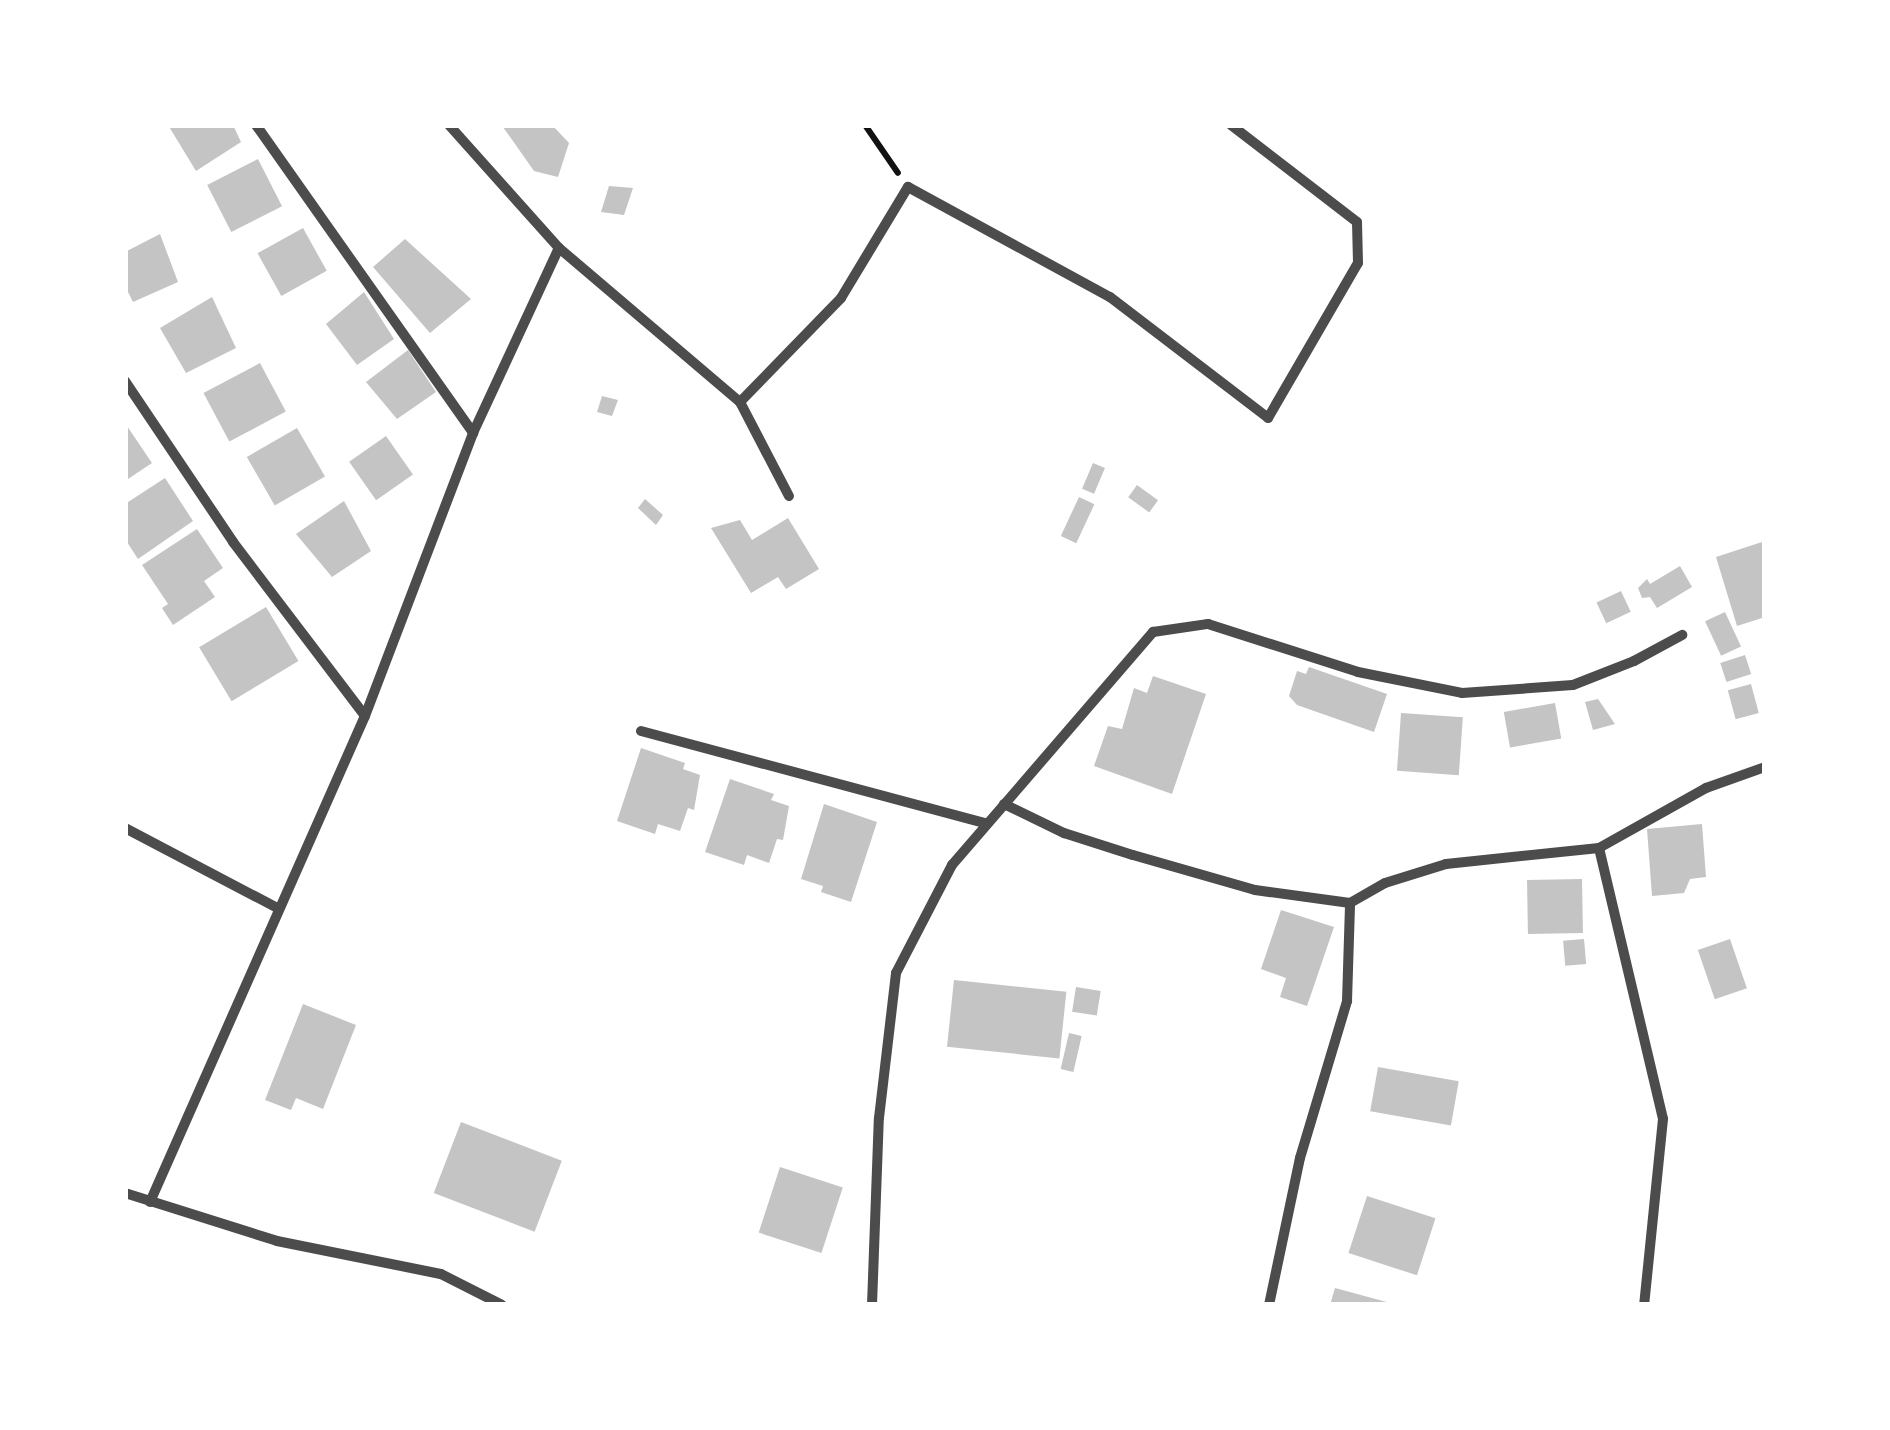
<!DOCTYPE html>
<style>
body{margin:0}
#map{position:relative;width:1890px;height:1430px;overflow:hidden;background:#fff;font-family:"Roboto Condensed",sans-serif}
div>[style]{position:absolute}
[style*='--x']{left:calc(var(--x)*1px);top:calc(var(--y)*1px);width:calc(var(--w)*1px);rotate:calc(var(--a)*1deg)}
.building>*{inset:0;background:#c4c4c4;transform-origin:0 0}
.path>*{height:6px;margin:-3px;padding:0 3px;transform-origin:3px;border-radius:3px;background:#111}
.minor>*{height:10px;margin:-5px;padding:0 5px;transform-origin:5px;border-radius:5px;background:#4c4c4c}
span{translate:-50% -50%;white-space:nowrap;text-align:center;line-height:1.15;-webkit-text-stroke:8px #fff;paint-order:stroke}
.frame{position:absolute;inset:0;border:128px solid #fff;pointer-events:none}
</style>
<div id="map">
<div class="building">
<div style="clip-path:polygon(168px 125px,233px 125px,241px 142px,196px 171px)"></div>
<div style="clip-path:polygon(506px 125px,552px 125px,569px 143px,558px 177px,534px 171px,503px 127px)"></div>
<div style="left:258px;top:159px;width:53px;height:57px;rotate:63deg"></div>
<div style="clip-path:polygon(609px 186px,633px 188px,624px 215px,601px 212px)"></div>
<div style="left:303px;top:228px;width:49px;height:52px;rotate:61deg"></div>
<div style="clip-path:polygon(160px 234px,178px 282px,133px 302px,125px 286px,125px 252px)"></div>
<div style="clip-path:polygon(405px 239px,471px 299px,430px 333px,373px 267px)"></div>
<div style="clip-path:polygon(364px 292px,394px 339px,357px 365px,326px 324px)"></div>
<div style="clip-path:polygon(212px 297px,236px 348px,186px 373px,160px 328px)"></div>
<div style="clip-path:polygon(408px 350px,436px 392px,397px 419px,366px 382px)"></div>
<div style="left:260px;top:363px;width:55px;height:64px;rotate:62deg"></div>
<div style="clip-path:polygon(602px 396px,618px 400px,612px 416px,597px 412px)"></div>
<div style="clip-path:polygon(125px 423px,152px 463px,125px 481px)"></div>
<div style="left:297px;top:428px;width:56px;height:58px;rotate:60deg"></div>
<div style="left:386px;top:436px;width:47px;height:45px;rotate:55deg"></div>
<div style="left:1093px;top:463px;width:13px;height:28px;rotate:23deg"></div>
<div style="clip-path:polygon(165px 478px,193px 521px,138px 559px,125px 539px,125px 504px)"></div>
<div style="left:1137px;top:485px;width:26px;height:15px;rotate:36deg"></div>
<div style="left:1079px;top:497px;width:17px;height:43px;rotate:25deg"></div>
<div style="clip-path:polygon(645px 499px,663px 515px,656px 525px,638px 508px)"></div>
<div style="clip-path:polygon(344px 501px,371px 551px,332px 577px,296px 534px)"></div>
<div style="clip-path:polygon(788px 518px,819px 569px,786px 589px,778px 577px,751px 593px,711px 528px,740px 520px,752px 540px)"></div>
<div style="clip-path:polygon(197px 529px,223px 568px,204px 581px,215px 597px,173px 625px,162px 608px,168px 604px,142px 565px)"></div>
<div style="clip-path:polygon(1765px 541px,1765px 617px,1737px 626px,1716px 557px)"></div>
<div style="clip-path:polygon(1680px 566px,1692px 587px,1657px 608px,1650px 597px,1642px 598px,1638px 588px,1647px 579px,1650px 584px)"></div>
<div style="left:1621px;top:591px;width:23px;height:27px;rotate:65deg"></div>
<div style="left:266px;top:607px;width:63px;height:78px;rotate:59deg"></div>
<div style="left:1725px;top:612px;width:38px;height:22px;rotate:65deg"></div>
<div style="left:1745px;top:655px;width:20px;height:26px;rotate:72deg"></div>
<div style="clip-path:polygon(1309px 667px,1387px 694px,1374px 732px,1297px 705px,1289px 696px,1297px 671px,1306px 674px)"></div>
<div style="clip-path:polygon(1153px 676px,1206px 694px,1172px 794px,1094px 766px,1108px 726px,1122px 729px,1134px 688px,1147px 693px)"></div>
<div style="left:1751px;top:684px;width:30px;height:24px;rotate:75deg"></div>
<div style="clip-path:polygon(1598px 699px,1615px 724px,1593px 730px,1585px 702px)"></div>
<div style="left:1555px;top:703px;width:36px;height:52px;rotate:80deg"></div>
<div style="left:1401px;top:713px;width:62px;height:58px;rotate:4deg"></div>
<div style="clip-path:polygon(641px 748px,685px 763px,683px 769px,700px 775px,694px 810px,688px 808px,680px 831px,658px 824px,655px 834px,617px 821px)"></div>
<div style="clip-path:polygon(730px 779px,774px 794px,771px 800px,789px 806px,783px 840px,777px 839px,769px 863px,747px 855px,744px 865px,705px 852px)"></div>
<div style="clip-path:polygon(824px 804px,877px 822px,851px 902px,821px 892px,823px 886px,801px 879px)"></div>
<div style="clip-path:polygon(1702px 824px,1706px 877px,1690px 879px,1684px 893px,1652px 896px,1647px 829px)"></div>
<div style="left:1582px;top:879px;width:54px;height:55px;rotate:89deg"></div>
<div style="clip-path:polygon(1281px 910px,1334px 927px,1307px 1006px,1280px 997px,1286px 978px,1261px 969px)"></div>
<div style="left:1584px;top:939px;width:25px;height:21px;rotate:85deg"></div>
<div style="left:1730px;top:939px;width:52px;height:34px;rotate:71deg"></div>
<div style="left:954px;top:980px;width:113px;height:67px;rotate:6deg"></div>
<div style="left:1076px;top:987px;width:25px;height:25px;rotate:9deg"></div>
<div style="clip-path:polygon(303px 1004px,356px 1025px,323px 1109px,296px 1098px,291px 1110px,265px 1100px)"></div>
<div style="left:1069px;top:1033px;width:13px;height:37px;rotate:13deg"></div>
<div style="left:1378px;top:1067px;width:82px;height:45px;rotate:10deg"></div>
<div style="left:461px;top:1122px;width:108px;height:76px;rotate:21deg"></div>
<div style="left:780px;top:1167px;width:66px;height:69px;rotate:18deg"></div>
<div style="left:1367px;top:1196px;width:72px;height:60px;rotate:18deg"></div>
<div style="clip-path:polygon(1335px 1288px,1394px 1304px,1394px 1305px,1330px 1305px)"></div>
</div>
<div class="path">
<div style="--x:865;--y:125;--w:58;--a:55.5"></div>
</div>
<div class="minor">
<div style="--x:256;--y:125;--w:377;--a:54.8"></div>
<div style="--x:449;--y:125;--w:165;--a:48.2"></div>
<div style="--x:559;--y:248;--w:238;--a:40.4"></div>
<div style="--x:740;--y:402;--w:106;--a:62.5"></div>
<div style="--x:125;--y:381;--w:194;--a:56.1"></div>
<div style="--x:233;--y:542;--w:218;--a:52.8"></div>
<div style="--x:740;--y:402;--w:145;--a:-45.8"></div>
<div style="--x:841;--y:298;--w:130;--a:-58.9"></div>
<div style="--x:908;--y:187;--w:230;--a:28.6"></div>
<div style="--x:1110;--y:297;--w:199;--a:37.4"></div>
<div style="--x:1268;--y:418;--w:179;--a:-59.9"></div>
<div style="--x:1358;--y:263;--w:41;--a:-91.4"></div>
<div style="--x:1357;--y:222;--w:159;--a:-142.4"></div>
<div style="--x:641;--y:731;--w:358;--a:15"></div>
<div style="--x:1004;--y:804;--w:67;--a:25.8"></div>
<div style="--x:1064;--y:833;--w:72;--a:17.7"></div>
<div style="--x:1133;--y:855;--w:127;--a:16"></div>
<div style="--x:1255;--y:890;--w:96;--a:7.8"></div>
<div style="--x:1350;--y:903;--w:40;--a:-29.7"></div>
<div style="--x:1385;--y:883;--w:64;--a:-17.3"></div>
<div style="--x:1446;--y:864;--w:154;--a:-6"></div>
<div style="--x:1599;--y:848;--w:123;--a:-29.3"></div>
<div style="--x:1706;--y:788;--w:63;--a:-19.6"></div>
<div style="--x:125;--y:828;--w:174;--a:27.7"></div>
<div style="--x:1599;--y:848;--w:278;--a:76.7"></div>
<div style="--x:1663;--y:1119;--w:187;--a:95.8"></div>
<div style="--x:125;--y:1193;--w:159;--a:17.5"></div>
<div style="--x:277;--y:1241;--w:167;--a:11.4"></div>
<div style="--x:441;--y:1274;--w:68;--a:26.9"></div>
<div style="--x:150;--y:1202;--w:531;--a:-66.14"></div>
<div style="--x:365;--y:716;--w:303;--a:-69.1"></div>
<div style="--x:473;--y:433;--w:204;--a:-65.1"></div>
<div style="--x:872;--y:1305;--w:187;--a:-87.9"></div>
<div style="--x:879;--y:1118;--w:146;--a:-83.3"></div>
<div style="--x:896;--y:973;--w:122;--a:-62.6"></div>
<div style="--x:952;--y:865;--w:308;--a:-49.2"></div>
<div style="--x:1153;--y:632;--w:56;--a:-8.3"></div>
<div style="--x:1208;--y:624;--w:157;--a:17.7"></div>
<div style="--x:1358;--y:672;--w:106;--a:11.4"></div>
<div style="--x:1462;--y:693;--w:111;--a:-4.1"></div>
<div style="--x:1573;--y:685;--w:66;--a:-21.5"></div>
<div style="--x:1634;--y:661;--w:55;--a:-28.4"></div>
<div style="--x:1269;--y:1305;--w:150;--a:-78.1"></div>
<div style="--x:1300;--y:1158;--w:164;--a:-73.3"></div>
<div style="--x:1347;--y:1001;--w:98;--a:-88.2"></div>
</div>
<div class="frame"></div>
</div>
